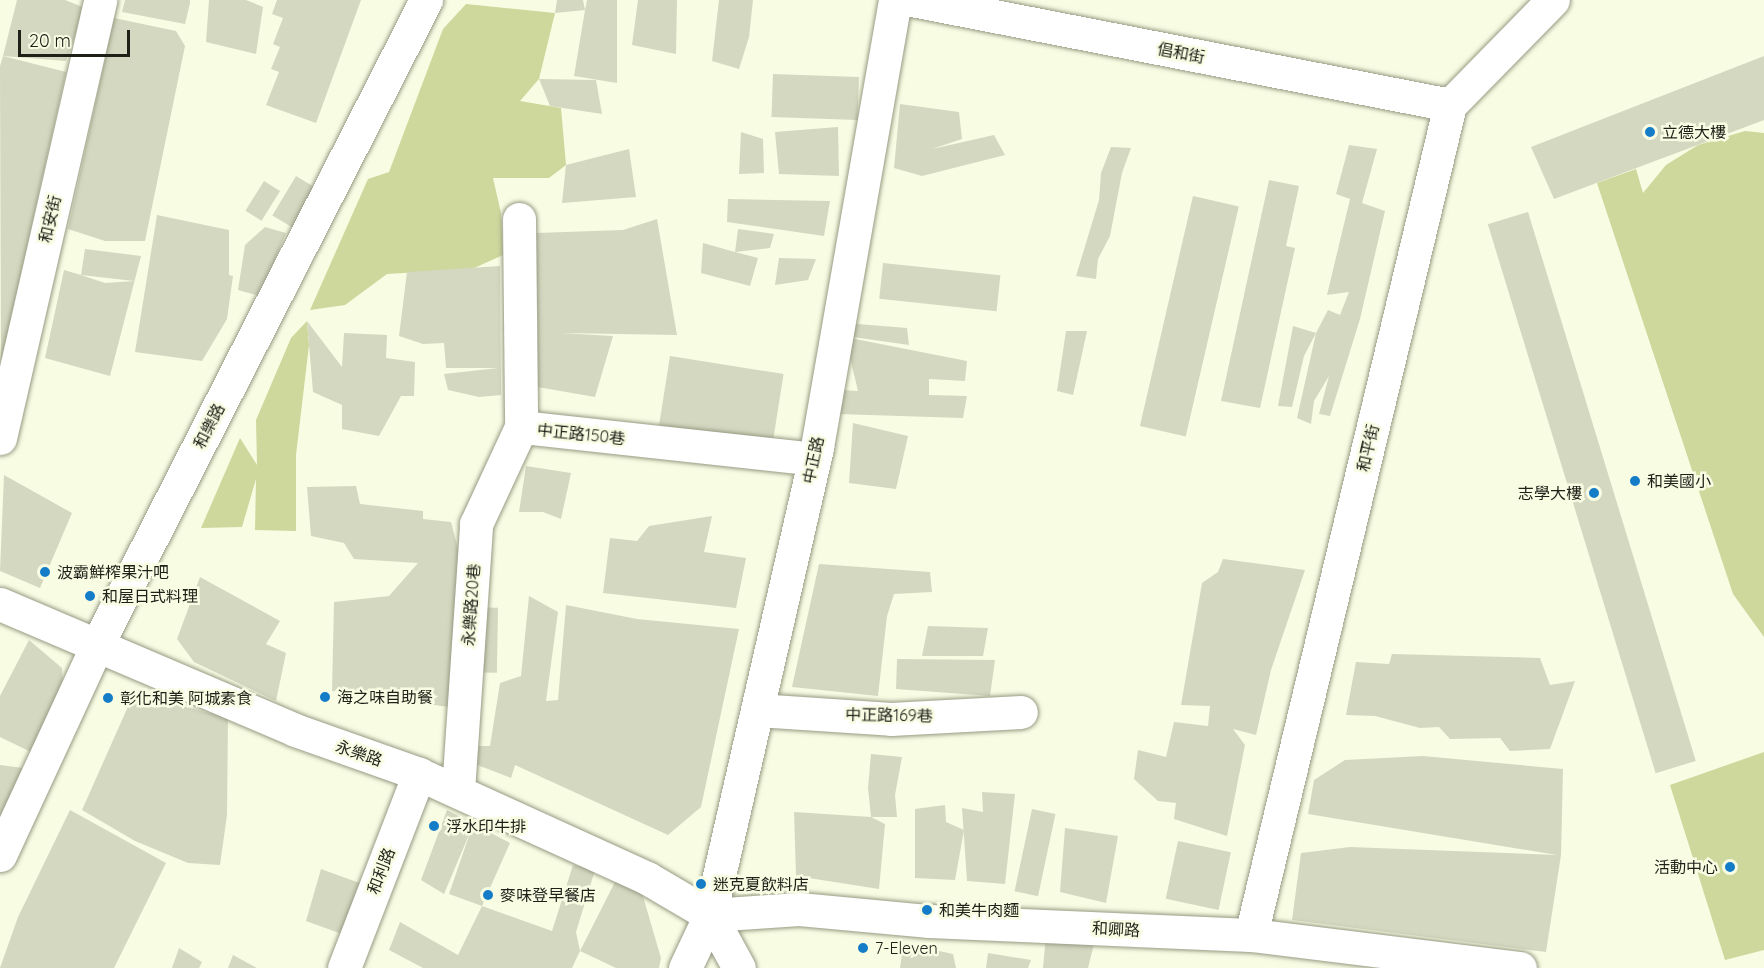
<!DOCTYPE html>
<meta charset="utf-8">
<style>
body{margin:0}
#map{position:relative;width:1764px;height:968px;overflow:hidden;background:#f8fce3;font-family:Quicksand,"Noto Sans TC",sans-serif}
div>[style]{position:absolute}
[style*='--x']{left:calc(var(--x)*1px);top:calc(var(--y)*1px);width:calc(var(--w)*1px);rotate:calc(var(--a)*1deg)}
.green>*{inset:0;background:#ced79c}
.building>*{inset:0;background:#d4d8c0;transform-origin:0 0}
.roads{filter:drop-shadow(0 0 2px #979b84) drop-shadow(0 0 2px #979b84)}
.minor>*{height:33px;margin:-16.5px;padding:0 16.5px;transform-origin:16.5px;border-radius:16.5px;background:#fff}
.dots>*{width:16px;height:16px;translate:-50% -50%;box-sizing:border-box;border:3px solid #f8fce3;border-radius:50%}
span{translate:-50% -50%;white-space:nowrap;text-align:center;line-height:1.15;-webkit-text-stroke:5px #f8fce3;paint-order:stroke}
.street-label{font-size:16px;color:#1f2118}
.poi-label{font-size:16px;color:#1f2118}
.left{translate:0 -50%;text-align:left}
.right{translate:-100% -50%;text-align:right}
.scale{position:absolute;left:18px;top:30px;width:112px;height:27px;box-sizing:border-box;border:3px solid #1f2118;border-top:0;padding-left:8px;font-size:18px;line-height:21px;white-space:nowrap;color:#1f2118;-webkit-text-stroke:4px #f8fce3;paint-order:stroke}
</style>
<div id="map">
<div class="green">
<div style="clip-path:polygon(466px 4px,555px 13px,539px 79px,520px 101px,561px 108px,566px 165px,549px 178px,493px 178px,501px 213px,503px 255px,472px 269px,387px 274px,345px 305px,310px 310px,368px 179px,389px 172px,443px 29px)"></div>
<div style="clip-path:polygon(1745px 131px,1764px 133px,1764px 637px,1733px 594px,1597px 183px,1636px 169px,1643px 193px,1666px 165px,1698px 145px)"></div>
<div style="clip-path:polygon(307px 321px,309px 345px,296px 455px,296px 531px,255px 530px,256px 479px,242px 527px,201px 528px,240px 438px,257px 465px,256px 420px,291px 338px)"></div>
<div style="clip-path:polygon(1764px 752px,1764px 950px,1725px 960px,1670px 785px)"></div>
</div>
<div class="building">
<div style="clip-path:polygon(17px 0,65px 0,85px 8px,66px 61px,3px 56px)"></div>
<div style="clip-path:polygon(125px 0,190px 0,190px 3px,185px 24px,122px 12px)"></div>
<div style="clip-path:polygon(209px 0,246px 0,263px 7px,256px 54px,206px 42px)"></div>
<div style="clip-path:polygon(277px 0,361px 0,316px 123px,266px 105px,279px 72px,271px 69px,280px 47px,273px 44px,283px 18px,272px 14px)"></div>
<div style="clip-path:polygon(557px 0,583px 0,585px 10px,587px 0,617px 0,617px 83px,574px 76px,585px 10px,555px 13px)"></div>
<div style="clip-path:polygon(638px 0,677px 0,676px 54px,632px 45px)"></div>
<div style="clip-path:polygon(719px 0,753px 0,749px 37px,739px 69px,712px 61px)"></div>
<div style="clip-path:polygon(114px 18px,176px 31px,185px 46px,145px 241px,105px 241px,68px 229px)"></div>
<div style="clip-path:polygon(3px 56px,66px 72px,1px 363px,0 66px)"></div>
<div style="clip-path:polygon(1764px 56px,1764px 120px,1554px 199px,1531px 147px)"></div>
<div style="left:773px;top:74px;width:86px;height:43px;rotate:2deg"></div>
<div style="clip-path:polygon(539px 79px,596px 80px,602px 114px,550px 106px)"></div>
<div style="clip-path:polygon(900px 104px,959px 112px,962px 139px,932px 149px,994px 135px,1005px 155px,922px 176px,894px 168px)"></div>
<div style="clip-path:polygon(838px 127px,839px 176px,779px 174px,775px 132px)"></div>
<div style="clip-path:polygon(741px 132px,763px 139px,764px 173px,739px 174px)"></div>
<div style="clip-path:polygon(1349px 145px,1377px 149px,1362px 203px,1385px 211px,1360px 319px,1330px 416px,1319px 414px,1329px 376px,1314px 401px,1311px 424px,1297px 418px,1316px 333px,1328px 310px,1340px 315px,1349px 292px,1327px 295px,1350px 199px,1336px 194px)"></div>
<div style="clip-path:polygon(1111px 147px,1131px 148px,1122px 173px,1110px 236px,1098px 259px,1096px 279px,1076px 276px,1099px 200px,1101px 173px)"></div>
<div style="clip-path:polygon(629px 149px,636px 197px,562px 203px,566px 165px)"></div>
<div style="left:296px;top:176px;width:26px;height:46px;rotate:31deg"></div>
<div style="clip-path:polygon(1269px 180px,1299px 186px,1286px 246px,1295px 248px,1260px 408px,1221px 401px)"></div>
<div style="left:264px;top:181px;width:19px;height:35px;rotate:32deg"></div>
<div style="left:1193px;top:196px;width:47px;height:236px;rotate:13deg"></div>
<div style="clip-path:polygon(728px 199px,830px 201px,824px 236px,727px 222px)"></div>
<div style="left:1528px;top:212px;width:574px;height:42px;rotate:73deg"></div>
<div style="clip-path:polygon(157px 215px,229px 230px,229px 275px,233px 276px,227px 319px,202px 361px,135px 352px)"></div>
<div style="clip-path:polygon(657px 219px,677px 335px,561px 333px,613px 336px,595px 397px,520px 384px,520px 331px,538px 333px,536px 233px,623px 230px)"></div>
<div style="clip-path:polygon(265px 227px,286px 233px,260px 296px,238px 290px,245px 245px)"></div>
<div style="clip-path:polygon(738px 229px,774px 234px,770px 248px,735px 252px,758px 258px,750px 286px,701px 273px,703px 243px,735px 252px)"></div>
<div style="clip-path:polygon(evenodd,85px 249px,141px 256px,110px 376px,45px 358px,64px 270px,81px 275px,85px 249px,81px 275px,134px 281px,105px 283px,81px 275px)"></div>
<div style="clip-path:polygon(779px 258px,816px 259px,808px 280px,775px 285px)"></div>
<div style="left:883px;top:263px;width:118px;height:36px;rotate:6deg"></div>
<div style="clip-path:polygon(500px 266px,501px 395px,479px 397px,448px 390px,444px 374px,498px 368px,446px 368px,444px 343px,423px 344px,399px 336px,407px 272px)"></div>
<div style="clip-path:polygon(307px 321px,342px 367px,344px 333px,387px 335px,386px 358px,415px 362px,414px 396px,401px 396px,379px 436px,342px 429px,342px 405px,313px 392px)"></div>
<div style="clip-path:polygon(845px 323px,907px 328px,909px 345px,846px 336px)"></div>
<div style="clip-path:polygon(1293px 326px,1316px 333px,1304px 356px,1292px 407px,1278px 406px)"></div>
<div style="clip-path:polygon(1066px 331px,1087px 331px,1073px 395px,1057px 391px)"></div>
<div style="clip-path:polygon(845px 337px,967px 361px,965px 381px,929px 379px,929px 395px,967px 396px,963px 418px,837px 414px,840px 390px,858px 391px)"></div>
<div style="left:670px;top:356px;width:115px;height:70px;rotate:9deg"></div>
<div style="clip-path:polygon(853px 423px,908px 436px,896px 489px,849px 483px)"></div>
<div style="clip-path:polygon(526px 466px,571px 473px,561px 519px,543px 512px,519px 512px)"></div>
<div style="clip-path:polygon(4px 475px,72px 513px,40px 588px,0 571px)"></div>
<div style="clip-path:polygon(356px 486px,360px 504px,423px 511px,423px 519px,451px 522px,465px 575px,449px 707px,332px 691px,334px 602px,389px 596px,418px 563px,354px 559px,344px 543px,311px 536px,307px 487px)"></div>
<div style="clip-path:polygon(712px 516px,704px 552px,746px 558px,736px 608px,603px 593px,610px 538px,637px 541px,649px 526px)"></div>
<div style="clip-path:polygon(1223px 559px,1305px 570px,1271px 670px,1256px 735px,1233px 729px,1245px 745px,1227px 836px,1174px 819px,1176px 803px,1158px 801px,1134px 779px,1138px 750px,1166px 757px,1174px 722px,1208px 726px,1210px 706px,1181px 705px,1202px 583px,1218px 572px)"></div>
<div style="clip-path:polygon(819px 564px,930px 572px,932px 592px,894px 594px,887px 616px,878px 696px,792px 687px)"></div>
<div style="clip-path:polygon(200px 577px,280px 621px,266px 644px,286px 653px,276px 701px,194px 662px,177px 639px)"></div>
<div style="clip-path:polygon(529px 596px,558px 612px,546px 701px,558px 700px,566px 605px,637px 619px,739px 629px,701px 807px,668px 835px,515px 765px,511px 778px,467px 761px,466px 746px,490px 746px,500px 683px,521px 676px)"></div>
<div style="left:456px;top:607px;width:42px;height:65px;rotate:1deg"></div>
<div style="clip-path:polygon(928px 626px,988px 628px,983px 656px,922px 656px)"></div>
<div style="clip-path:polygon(29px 640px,62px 668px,64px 708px,39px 756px,0 737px,0 696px)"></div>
<div style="clip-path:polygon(1392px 654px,1540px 658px,1550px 685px,1575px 681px,1550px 749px,1510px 751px,1500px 738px,1450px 739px,1439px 727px,1420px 728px,1375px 716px,1346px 715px,1356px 662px,1389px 664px)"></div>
<div style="clip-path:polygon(897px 659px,995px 660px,990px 696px,896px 689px)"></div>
<div style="clip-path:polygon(134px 693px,228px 718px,227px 815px,220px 865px,188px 863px,135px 841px,82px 810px)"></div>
<div style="clip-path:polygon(871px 754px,902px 757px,895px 795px,897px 817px,871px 817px,868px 788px)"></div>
<div style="clip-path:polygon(1423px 756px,1563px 769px,1561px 855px,1546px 952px,1292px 920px,1301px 853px,1350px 847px,1557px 855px,1308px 814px,1314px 780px,1345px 760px)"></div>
<div style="clip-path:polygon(0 765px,31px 769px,0 845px)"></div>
<div style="clip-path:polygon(982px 792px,1015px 794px,1005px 884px,967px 881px,962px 808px,983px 812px)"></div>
<div style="clip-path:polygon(945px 805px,946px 822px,964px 830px,955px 880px,915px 878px,915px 809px)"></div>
<div style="left:1032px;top:809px;width:24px;height:84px;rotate:12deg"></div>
<div style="clip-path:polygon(70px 810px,166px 863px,114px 968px,0 968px,18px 917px)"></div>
<div style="clip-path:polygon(447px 810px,510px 843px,482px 906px,449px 894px,471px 830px,444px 894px,421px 880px)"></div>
<div style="clip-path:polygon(794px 812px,871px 817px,885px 824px,879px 889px,796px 876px)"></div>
<div style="clip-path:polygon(1065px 828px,1118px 836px,1106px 903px,1060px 892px)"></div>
<div style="left:1178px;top:841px;width:54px;height:59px;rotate:12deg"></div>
<div style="clip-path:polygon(573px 865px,595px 870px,576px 932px,580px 951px,616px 880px,642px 893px,661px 958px,659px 968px,616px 968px,580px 951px,572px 968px,423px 968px,389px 950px,400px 922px,458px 955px,482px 906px,552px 931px)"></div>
<div style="clip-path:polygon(321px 869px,365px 885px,342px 934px,306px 921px)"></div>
<div style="clip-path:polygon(1046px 935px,1094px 944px,1088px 968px,1043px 968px)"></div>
<div style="clip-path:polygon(912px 945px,953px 954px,956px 968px,900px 968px,902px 954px)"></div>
<div style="clip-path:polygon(179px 948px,202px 962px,199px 968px,172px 968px)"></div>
<div style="clip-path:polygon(988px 953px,1031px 960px,1028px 968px,986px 968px)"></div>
<div style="clip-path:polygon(233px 955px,257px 968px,228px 968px)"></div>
</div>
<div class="roads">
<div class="minor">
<div style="--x:912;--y:0;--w:548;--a:11.04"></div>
<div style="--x:519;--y:219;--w:208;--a:89.4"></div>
<div style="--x:521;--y:427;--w:295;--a:6.2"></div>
<div style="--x:0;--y:438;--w:449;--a:-77.1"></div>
<div style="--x:0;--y:604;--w:321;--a:23.1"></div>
<div style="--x:295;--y:730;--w:132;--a:19.5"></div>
<div style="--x:419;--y:774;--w:251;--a:24.5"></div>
<div style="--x:647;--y:878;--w:73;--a:30.4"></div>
<div style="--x:757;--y:710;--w:134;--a:3.8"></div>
<div style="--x:891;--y:719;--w:130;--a:-3.1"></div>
<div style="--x:458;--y:791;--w:268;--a:-86.1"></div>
<div style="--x:476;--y:524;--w:107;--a:-65.1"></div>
<div style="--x:0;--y:855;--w:234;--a:-65.2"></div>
<div style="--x:98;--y:643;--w:722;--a:-62.97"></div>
<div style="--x:710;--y:915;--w:89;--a:-3.9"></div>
<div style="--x:799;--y:909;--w:131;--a:5.3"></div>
<div style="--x:929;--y:921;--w:322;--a:2.5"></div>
<div style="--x:1251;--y:935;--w:271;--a:7"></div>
<div style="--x:710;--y:915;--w:60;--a:61.3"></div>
<div style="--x:1251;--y:935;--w:854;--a:-76.52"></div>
<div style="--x:1450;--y:105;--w:147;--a:-45.6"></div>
<div style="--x:344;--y:968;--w:208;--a:-68.9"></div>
<div style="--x:685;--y:968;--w:59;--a:-64.7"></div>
<div style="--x:710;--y:915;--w:480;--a:-77.1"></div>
<div style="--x:817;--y:447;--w:454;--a:-80.1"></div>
</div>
</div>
<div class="dots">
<div style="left:1650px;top:132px;background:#157dc8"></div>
<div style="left:1635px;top:481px;background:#157dc8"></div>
<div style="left:1594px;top:493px;background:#157dc8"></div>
<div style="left:45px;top:572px;background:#157dc8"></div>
<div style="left:90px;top:596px;background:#157dc8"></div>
<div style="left:325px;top:697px;background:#157dc8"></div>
<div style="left:108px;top:698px;background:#157dc8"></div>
<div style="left:434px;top:826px;background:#157dc8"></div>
<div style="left:1730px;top:867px;background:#157dc8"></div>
<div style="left:701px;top:884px;background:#157dc8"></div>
<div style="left:488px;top:895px;background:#157dc8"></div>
<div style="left:927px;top:910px;background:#157dc8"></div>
<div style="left:863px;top:948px;background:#157dc8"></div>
</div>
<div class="street-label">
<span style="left:1181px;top:53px;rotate:11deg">倡和街</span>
<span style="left:50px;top:219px;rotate:-77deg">和安街</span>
<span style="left:209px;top:426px;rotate:-63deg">和樂路</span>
<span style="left:581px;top:434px;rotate:6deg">中正路150巷</span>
<span style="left:1368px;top:448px;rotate:-77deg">和平街</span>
<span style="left:813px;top:460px;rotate:-78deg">中正路</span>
<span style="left:471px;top:605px;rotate:-86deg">永樂路20巷</span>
<span style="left:889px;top:715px;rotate:1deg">中正路169巷</span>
<span style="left:359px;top:753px;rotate:19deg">永樂路</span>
<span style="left:381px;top:871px;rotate:-69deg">和利路</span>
<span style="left:1116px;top:929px;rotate:3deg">和卿路</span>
</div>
<div class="poi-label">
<span class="left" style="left:1662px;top:132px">立德大樓</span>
<span class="left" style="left:1647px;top:481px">和美國小</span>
<span class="right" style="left:1582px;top:493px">志學大樓</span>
<span class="left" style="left:57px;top:572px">波霸鮮榨果汁吧</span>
<span class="left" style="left:102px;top:596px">和屋日式料理</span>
<span class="left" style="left:337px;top:697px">海之味自助餐</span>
<span class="left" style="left:120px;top:698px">彰化和美 阿城素食</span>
<span class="left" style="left:446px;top:826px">浮水印牛排</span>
<span class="right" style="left:1718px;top:867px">活動中心</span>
<span class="left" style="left:713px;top:884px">迷克夏飲料店</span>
<span class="left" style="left:500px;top:895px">麥味登早餐店</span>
<span class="left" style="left:939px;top:910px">和美牛肉麵</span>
<span class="left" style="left:875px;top:948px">7-Eleven</span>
</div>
<div class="scale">20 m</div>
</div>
